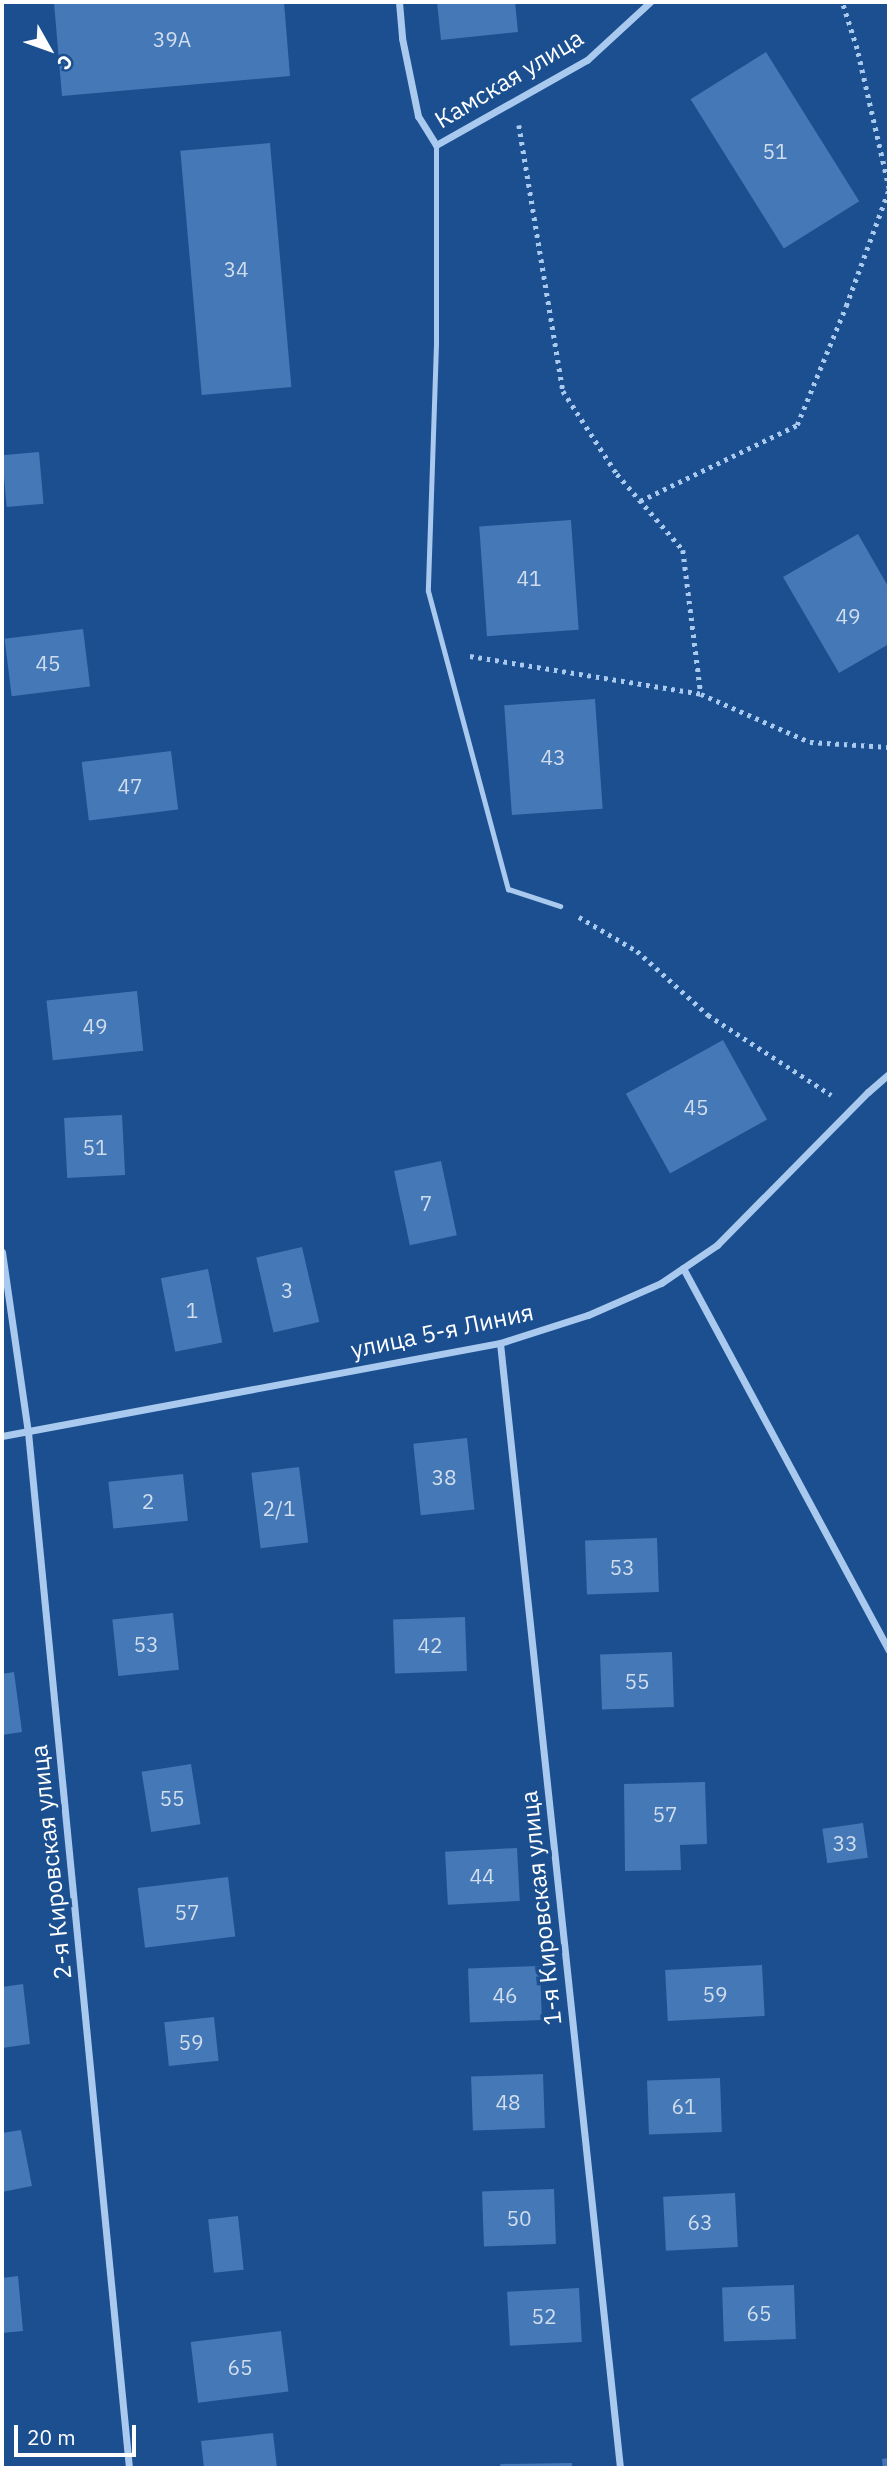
<!DOCTYPE html>
<meta charset="utf-8">
<style>
body{margin:0}
#map{position:relative;width:891px;height:2470px;overflow:hidden;background:#1b4f8f;font-family:"IBM Plex Sans",sans-serif}
div>[style]{position:absolute}
[style*='--x']{left:calc(var(--x)*1px);top:calc(var(--y)*1px);width:calc(var(--w)*1px);rotate:calc(var(--a)*1deg)}
.building>*{inset:0;background:#4478b7;transform-origin:0 0}
.path>*{height:4.5px;margin-top:-2.25px;transform-origin:0;background:repeating-linear-gradient(90deg,#a9c9ee 0 3.5px,transparent 0 8.5px)}
.service>*{height:5px;margin:-2.5px;padding:0 2.5px;transform-origin:2.5px;border-radius:2.5px;background:#a9c9ee}
.minor>*{height:7px;margin:-3.5px;padding:0 3.5px;transform-origin:3.5px;border-radius:3.5px;background:#a9c9ee}
span{translate:-50% -50%;white-space:nowrap;text-align:center;line-height:1.15;-webkit-text-stroke:7px #1b4f8f;paint-order:stroke}
.number-label{font-size:21px;color:#d0dded}
.number-label span{-webkit-text-stroke-width:0}
.street-label{font-size:24px;color:#fff}
.frame{position:absolute;inset:0;border:4px solid #fff;pointer-events:none}
.north{position:absolute;left:14px;top:14px;width:70px;height:70px;-webkit-text-stroke:5px #1b4f8f;paint-order:stroke;rotate:130deg;font-size:19px;font-weight:700;line-height:28px;text-align:center;color:#fff}
.north::after{content:'';display:block;margin:auto;width:24px;height:32px;background:#fff;clip-path:polygon(50% 0,100% 100%,50% 72%,0 100%)}
.scale{position:absolute;left:14px;top:2425px;width:122px;height:32px;box-sizing:border-box;border:4px solid #fff;border-top:0;padding-left:9px;font-size:21px;line-height:24px;white-space:nowrap;color:#fff;-webkit-text-stroke:5px #1b4f8f;paint-order:stroke}
</style>
<div id="map">
<div class="building">
<div style="clip-path:polygon(284px 2px,290px 76px,62px 96px,54px 3px)"></div>
<div style="clip-path:polygon(437px 2px,515px 2px,518px 32px,441px 40px)"></div>
<div style="left:766px;top:52px;width:176px;height:89px;rotate:58deg"></div>
<div style="left:270px;top:143px;width:245px;height:90px;rotate:85deg"></div>
<div style="left:39px;top:452px;width:52px;height:37px;rotate:85deg"></div>
<div style="left:571px;top:520px;width:110px;height:92px;rotate:86deg"></div>
<div style="clip-path:polygon(858px 534px,889px 588px,889px 644px,839px 673px,783px 577px)"></div>
<div style="left:83px;top:629px;width:58px;height:79px;rotate:83deg"></div>
<div style="left:595px;top:699px;width:110px;height:91px;rotate:86deg"></div>
<div style="left:171px;top:751px;width:59px;height:90px;rotate:83deg"></div>
<div style="left:137px;top:991px;width:60px;height:91px;rotate:84deg"></div>
<div style="left:723px;top:1040px;width:91px;height:111px;rotate:61deg"></div>
<div style="left:122px;top:1115px;width:60px;height:58px;rotate:87deg"></div>
<div style="left:441px;top:1161px;width:76px;height:48px;rotate:78deg"></div>
<div style="left:302px;top:1247px;width:77px;height:47px;rotate:77deg"></div>
<div style="left:208px;top:1269px;width:75px;height:48px;rotate:79deg"></div>
<div style="left:467px;top:1438px;width:72px;height:54px;rotate:84deg"></div>
<div style="left:299px;top:1467px;width:76px;height:48px;rotate:83deg"></div>
<div style="left:183px;top:1474px;width:47px;height:75px;rotate:84deg"></div>
<div style="left:657px;top:1538px;width:54px;height:72px;rotate:88deg"></div>
<div style="left:173px;top:1613px;width:57px;height:61px;rotate:84deg"></div>
<div style="left:465px;top:1617px;width:54px;height:72px;rotate:88deg"></div>
<div style="left:672px;top:1652px;width:55px;height:72px;rotate:88deg"></div>
<div style="clip-path:polygon(14px 1672px,22px 1732px,2px 1735px,2px 1674px)"></div>
<div style="left:191px;top:1764px;width:61px;height:50px;rotate:81deg"></div>
<div style="clip-path:polygon(705px 1782px,707px 1844px,680px 1845px,681px 1870px,625px 1871px,624px 1784px)"></div>
<div style="left:863px;top:1823px;width:35px;height:41px;rotate:82deg"></div>
<div style="left:517px;top:1848px;width:53px;height:72px;rotate:87deg"></div>
<div style="left:228px;top:1877px;width:60px;height:91px;rotate:83deg"></div>
<div style="left:762px;top:1965px;width:51px;height:97px;rotate:87deg"></div>
<div style="left:540px;top:1966px;width:54px;height:72px;rotate:88deg"></div>
<div style="clip-path:polygon(23px 1984px,30px 2044px,2px 2048px,2px 1987px)"></div>
<div style="left:214px;top:2017px;width:44px;height:50px;rotate:84deg"></div>
<div style="left:543px;top:2074px;width:54px;height:72px;rotate:88deg"></div>
<div style="left:720px;top:2078px;width:54px;height:73px;rotate:88deg"></div>
<div style="clip-path:polygon(21px 2130px,32px 2186px,2px 2192px,2px 2133px)"></div>
<div style="left:554px;top:2189px;width:55px;height:72px;rotate:88deg"></div>
<div style="left:735px;top:2193px;width:54px;height:72px;rotate:87deg"></div>
<div style="left:238px;top:2216px;width:54px;height:30px;rotate:84deg"></div>
<div style="clip-path:polygon(18px 2276px,23px 2331px,2px 2333px,2px 2278px)"></div>
<div style="left:794px;top:2285px;width:54px;height:72px;rotate:88deg"></div>
<div style="left:579px;top:2288px;width:54px;height:72px;rotate:87deg"></div>
<div style="left:281px;top:2331px;width:61px;height:91px;rotate:83deg"></div>
<div style="clip-path:polygon(273px 2433px,277px 2468px,204px 2468px,201px 2441px)"></div>
<div style="clip-path:polygon(889px 2458px,889px 2468px,883px 2468px,882px 2459px)"></div>
<div style="clip-path:polygon(572px 2463px,572px 2468px,501px 2468px,500px 2464px)"></div>
</div>
<div class="path">
<div style="--x:519;--y:125;--w:270;--a:80.6"></div>
<div style="--x:563;--y:391;--w:99;--a:57"></div>
<div style="--x:617;--y:474;--w:101;--a:49"></div>
<div style="--x:683;--y:550;--w:145;--a:82.9"></div>
<div style="--x:701;--y:694;--w:119;--a:23.8"></div>
<div style="--x:810;--y:742;--w:79;--a:3.6"></div>
<div style="--x:640;--y:501;--w:174;--a:-25.8"></div>
<div style="--x:797;--y:425;--w:129;--a:-67.6"></div>
<div style="--x:846;--y:306;--w:125;--a:-69.8"></div>
<div style="--x:889;--y:189;--w:144;--a:-102.9"></div>
<div style="--x:857;--y:49;--w:49;--a:-107.7"></div>
<div style="--x:470;--y:656;--w:234;--a:9.3"></div>
<div style="--x:579;--y:917;--w:67;--a:30.4"></div>
<div style="--x:637;--y:951;--w:96;--a:42"></div>
<div style="--x:708;--y:1015;--w:147;--a:33"></div>
</div>
<div class="service">
<div style="--x:436;--y:145;--w:199;--a:90"></div>
<div style="--x:436;--y:344;--w:247;--a:91.9"></div>
<div style="--x:428;--y:591;--w:309;--a:75"></div>
<div style="--x:508;--y:889;--w:55;--a:18.1"></div>
</div>
<div class="minor">
<div style="--x:399;--y:2;--w:36;--a:85"></div>
<div style="--x:402;--y:38;--w:80;--a:78.4"></div>
<div style="--x:418;--y:116;--w:34;--a:58"></div>
<div style="--x:436;--y:145;--w:173;--a:-29.4"></div>
<div style="--x:587;--y:60;--w:86;--a:-42.6"></div>
<div style="--x:2;--y:1252;--w:182;--a:81.8"></div>
<div style="--x:28;--y:1432;--w:1041;--a:84.43"></div>
<div style="--x:683;--y:1268;--w:435;--a:61.7"></div>
<div style="--x:500;--y:1343;--w:1131;--a:83.91"></div>
<div style="--x:2;--y:1436;--w:507;--a:-10.58"></div>
<div style="--x:500;--y:1343;--w:92;--a:-17.7"></div>
<div style="--x:588;--y:1315;--w:80;--a:-23.7"></div>
<div style="--x:661;--y:1283;--w:68;--a:-34.2"></div>
<div style="--x:717;--y:1245;--w:215;--a:-45.4"></div>
<div style="--x:868;--y:1092;--w:28;--a:-41"></div>
</div>
<div class="number-label">
<span style="left:172px;top:39px">39А</span>
<span style="left:775px;top:151px">51</span>
<span style="left:236px;top:269px">34</span>
<span style="left:529px;top:578px">41</span>
<span style="left:848px;top:616px">49</span>
<span style="left:48px;top:663px">45</span>
<span style="left:553px;top:757px">43</span>
<span style="left:130px;top:786px">47</span>
<span style="left:95px;top:1026px">49</span>
<span style="left:696px;top:1107px">45</span>
<span style="left:95px;top:1147px">51</span>
<span style="left:426px;top:1203px">7</span>
<span style="left:287px;top:1290px">3</span>
<span style="left:192px;top:1310px">1</span>
<span style="left:444px;top:1477px">38</span>
<span style="left:148px;top:1501px">2</span>
<span style="left:279px;top:1508px">2/1</span>
<span style="left:622px;top:1567px">53</span>
<span style="left:146px;top:1644px">53</span>
<span style="left:430px;top:1645px">42</span>
<span style="left:637px;top:1681px">55</span>
<span style="left:172px;top:1798px">55</span>
<span style="left:665px;top:1814px">57</span>
<span style="left:845px;top:1843px">33</span>
<span style="left:482px;top:1876px">44</span>
<span style="left:187px;top:1912px">57</span>
<span style="left:715px;top:1994px">59</span>
<span style="left:505px;top:1995px">46</span>
<span style="left:191px;top:2042px">59</span>
<span style="left:508px;top:2102px">48</span>
<span style="left:684px;top:2106px">61</span>
<span style="left:519px;top:2218px">50</span>
<span style="left:700px;top:2222px">63</span>
<span style="left:759px;top:2313px">65</span>
<span style="left:544px;top:2316px">52</span>
<span style="left:240px;top:2367px">65</span>
</div>
<div class="street-label">
<span style="left:509px;top:79px;rotate:-31deg">Камская улица</span>
<span style="left:442px;top:1331px;rotate:-12deg">улица 5-я Линия</span>
<span style="left:51px;top:1862px;rotate:-96deg">2-я Кировская улица</span>
<span style="left:541px;top:1908px;rotate:-96deg">1-я Кировская улица</span>
</div>
<div class="frame"></div>
<div class="north">С</div>
<div class="scale">20 m</div>
</div>
